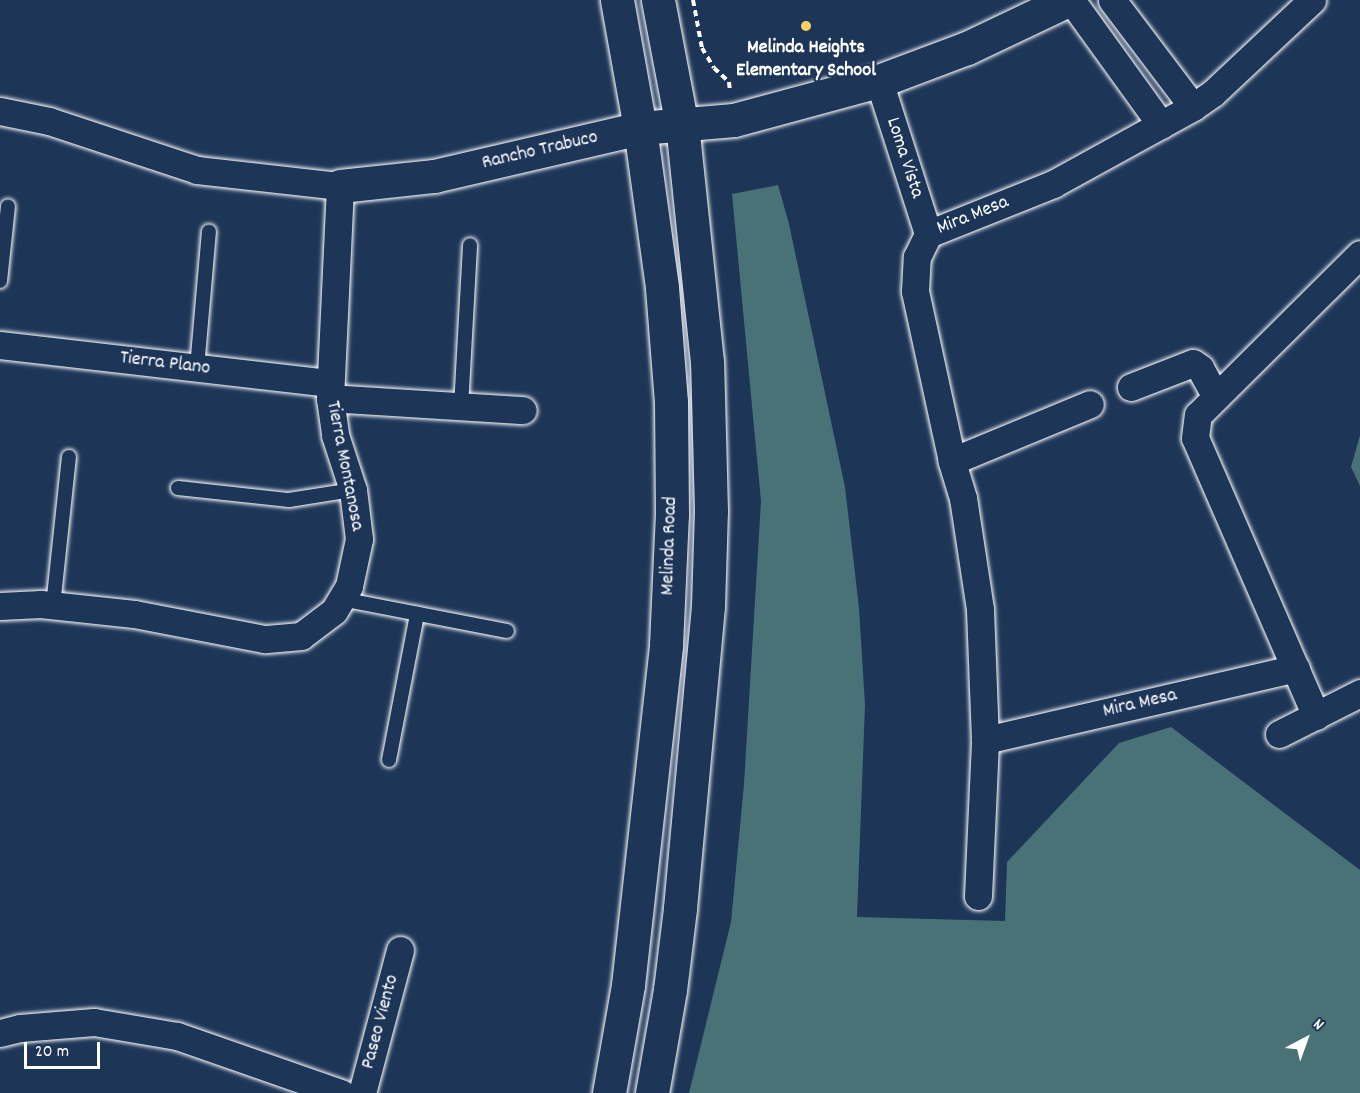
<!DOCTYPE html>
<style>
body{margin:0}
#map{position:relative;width:1360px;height:1093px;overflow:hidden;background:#1d3557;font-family:Dekko,sans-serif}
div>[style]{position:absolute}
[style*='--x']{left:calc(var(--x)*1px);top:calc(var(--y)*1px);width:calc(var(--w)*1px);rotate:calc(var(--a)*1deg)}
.green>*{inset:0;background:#497276}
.path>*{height:4px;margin-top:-2px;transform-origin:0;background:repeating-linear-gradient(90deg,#fff 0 6px,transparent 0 10.5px)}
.roads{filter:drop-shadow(0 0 2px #fff) drop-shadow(0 0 2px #fff)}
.service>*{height:14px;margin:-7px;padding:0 7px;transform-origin:7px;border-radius:7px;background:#1d3557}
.minor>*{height:27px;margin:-13.5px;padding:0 13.5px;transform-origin:13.5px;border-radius:13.5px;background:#1d3557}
.tertiary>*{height:33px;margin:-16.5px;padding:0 16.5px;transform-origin:16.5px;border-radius:16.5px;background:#1d3557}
.secondary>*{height:33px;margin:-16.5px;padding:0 16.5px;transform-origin:16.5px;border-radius:16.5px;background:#1d3557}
.dots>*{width:16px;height:16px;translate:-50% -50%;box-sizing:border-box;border:3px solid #1d3557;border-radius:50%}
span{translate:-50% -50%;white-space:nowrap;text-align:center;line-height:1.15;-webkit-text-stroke:4.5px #1d3557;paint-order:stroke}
.poi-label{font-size:20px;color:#fff;font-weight:700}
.street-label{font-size:20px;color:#fff}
.north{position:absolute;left:1276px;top:1009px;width:60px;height:60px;-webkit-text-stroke:4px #1d3557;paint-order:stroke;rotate:41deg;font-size:16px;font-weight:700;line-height:24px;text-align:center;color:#fff}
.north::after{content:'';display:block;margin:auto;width:21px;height:27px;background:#fff;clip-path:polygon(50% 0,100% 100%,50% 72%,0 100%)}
.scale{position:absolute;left:24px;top:1042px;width:76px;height:27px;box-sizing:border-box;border:3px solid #fff;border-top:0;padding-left:8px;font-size:18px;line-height:21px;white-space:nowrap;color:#fff;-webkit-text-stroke:4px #1d3557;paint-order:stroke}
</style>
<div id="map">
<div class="green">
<div style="clip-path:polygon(778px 185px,789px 224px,845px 487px,859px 608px,865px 705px,857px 917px,1005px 921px,1007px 862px,1119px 743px,1171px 727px,1360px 870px,1360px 1093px,689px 1093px,731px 922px,744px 784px,761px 501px,732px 194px)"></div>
<div style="clip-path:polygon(1360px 435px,1360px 486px,1351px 467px)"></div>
</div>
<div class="path">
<div style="--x:693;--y:0;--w:49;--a:79.4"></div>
<div style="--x:702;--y:48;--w:23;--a:59"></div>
<div style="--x:714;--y:68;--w:21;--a:43"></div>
<div style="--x:729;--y:82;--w:9;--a:84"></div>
</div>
<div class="roads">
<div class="service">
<div style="--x:0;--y:281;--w:75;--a:-83.9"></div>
<div style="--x:197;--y:368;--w:137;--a:-85"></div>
<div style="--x:461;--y:407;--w:162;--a:-86.8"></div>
<div style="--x:178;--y:488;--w:112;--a:6.2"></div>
<div style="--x:289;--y:500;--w:65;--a:-8.9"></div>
<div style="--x:341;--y:599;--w:169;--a:10.9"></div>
<div style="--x:53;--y:606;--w:150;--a:-83.9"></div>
<div style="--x:389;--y:760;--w:149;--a:-79.1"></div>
</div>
<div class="minor">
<div style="--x:1071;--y:0;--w:154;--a:54.2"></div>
<div style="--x:1112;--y:0;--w:134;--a:52.9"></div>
<div style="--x:879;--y:81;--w:161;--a:72.2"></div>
<div style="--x:0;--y:111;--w:50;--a:11.5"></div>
<div style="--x:49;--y:121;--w:156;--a:18.3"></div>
<div style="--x:197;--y:170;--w:144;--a:6.4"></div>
<div style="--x:340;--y:186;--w:212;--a:92.7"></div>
<div style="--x:330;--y:398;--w:37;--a:82"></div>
<div style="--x:335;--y:435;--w:58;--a:71.9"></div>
<div style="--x:353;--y:490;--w:49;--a:83"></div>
<div style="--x:359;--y:539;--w:48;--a:102"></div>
<div style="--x:349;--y:586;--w:29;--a:121"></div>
<div style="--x:334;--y:611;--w:41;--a:142.9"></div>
<div style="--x:301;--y:636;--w:37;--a:175"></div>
<div style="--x:264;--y:639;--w:132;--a:-169.1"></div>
<div style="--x:134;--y:614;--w:94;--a:-173.9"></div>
<div style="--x:41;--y:604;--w:41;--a:177.2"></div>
<div style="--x:0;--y:345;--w:332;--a:6.6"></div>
<div style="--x:1131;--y:387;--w:66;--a:-21.2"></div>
<div style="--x:1193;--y:363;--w:9;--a:36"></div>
<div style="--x:1200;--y:368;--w:33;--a:61"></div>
<div style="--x:330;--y:398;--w:193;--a:3.6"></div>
<div style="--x:952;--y:461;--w:149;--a:-22.4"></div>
<div style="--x:1316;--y:716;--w:303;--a:-113.5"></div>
<div style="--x:1195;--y:438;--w:23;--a:-83"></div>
<div style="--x:1198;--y:415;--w:228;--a:-44.8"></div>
<div style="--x:1279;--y:734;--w:91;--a:-26.8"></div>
<div style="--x:985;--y:740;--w:319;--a:-13"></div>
<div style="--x:978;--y:896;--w:156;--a:-87.4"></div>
<div style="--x:985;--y:740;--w:131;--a:-92.2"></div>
<div style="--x:980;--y:609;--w:112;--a:-98.7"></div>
<div style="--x:963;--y:498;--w:39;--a:-107"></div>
<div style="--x:952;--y:461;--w:174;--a:-102.3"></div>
<div style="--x:915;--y:291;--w:34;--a:-87"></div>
<div style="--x:917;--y:257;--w:25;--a:-64"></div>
<div style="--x:928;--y:234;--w:135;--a:-21.8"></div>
<div style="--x:1053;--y:184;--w:160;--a:-28.8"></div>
<div style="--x:1193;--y:107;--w:24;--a:-35"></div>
<div style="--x:1213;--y:93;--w:136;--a:-43.2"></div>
<div style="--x:0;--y:1033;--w:21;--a:-14"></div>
<div style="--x:20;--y:1028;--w:74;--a:-4.6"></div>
<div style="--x:94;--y:1022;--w:84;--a:9.6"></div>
<div style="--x:177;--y:1036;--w:174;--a:19.2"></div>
<div style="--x:362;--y:1093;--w:148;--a:-75.1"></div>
</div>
<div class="tertiary">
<div style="--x:340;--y:186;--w:95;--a:-6.1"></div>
<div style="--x:434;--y:176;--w:212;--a:-13.1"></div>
<div style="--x:640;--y:128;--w:94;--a:-4.9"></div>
<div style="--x:734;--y:120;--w:150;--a:-15.1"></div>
<div style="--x:879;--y:81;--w:94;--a:-20.6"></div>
<div style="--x:967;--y:48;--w:112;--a:-25.4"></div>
</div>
<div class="secondary">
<div style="--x:609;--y:1093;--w:110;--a:-80"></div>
<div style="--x:628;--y:985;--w:342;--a:-83.6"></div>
<div style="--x:666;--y:645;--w:130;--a:-87.4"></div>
<div style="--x:672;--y:515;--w:113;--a:-90.5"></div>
<div style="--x:671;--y:402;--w:115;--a:-94.5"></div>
<div style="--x:662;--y:287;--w:161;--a:-97.9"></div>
<div style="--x:640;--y:128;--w:130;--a:-100.2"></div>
<div style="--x:652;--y:1093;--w:105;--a:-80.1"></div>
<div style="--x:670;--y:990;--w:83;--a:-83"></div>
<div style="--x:680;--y:908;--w:303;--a:-84.7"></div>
<div style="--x:708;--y:606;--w:95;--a:-88.2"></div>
<div style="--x:711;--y:511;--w:149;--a:-91.5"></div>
<div style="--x:707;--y:362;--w:237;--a:-96"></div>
<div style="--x:682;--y:126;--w:128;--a:-100.8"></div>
</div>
</div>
<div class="dots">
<div style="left:806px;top:26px;background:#ffd166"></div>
</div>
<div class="poi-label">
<span style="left:806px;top:60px">Melinda Heights<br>Elementary School</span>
</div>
<div class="street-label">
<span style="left:540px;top:151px;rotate:-13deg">Rancho Trabuco</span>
<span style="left:904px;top:158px;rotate:72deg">Loma Vista</span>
<span style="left:973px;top:216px;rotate:-22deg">Mira Mesa</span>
<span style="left:165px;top:364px;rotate:7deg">Tierra Plano</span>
<span style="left:344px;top:466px;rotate:79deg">Tierra Montanosa</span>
<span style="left:670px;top:546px;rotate:-88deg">Melinda Road</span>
<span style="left:1140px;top:704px;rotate:-13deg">Mira Mesa</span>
<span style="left:381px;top:1022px;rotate:-75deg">Paseo Viento</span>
</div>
<div class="north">N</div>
<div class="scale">20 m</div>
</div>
